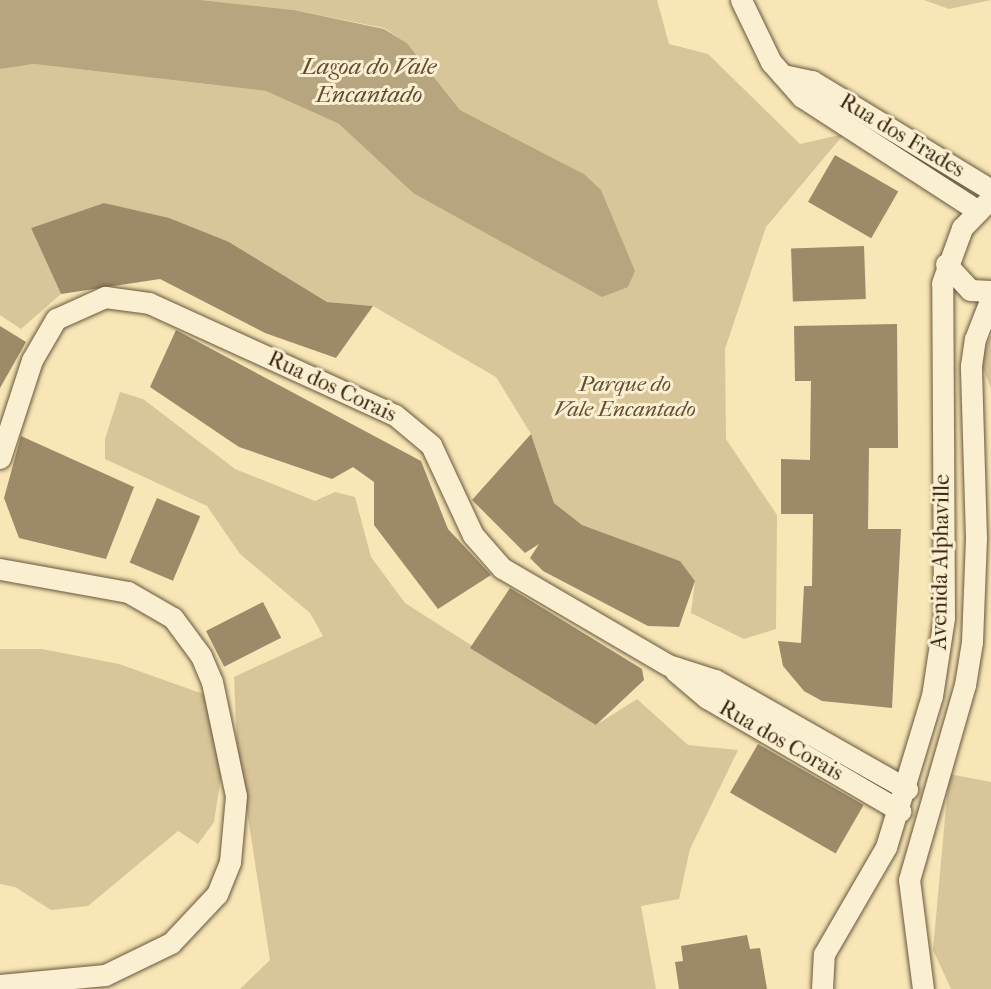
<!DOCTYPE html>
<style>
body{margin:0}
#map{position:relative;width:991px;height:989px;overflow:hidden;background:#f8e6b6;font-family:"IM FELL French Canon",serif}
div>[style]{position:absolute}
[style*='--x']{left:calc(var(--x)*1px);top:calc(var(--y)*1px);width:calc(var(--w)*1px);rotate:calc(var(--a)*1deg)}
.green>*{inset:0;background:#d8c59a}
.water>*{inset:0;background:#b7a57f}
.building>*{inset:0;background:#9c8a68;transform-origin:0 0}
.roads{filter:drop-shadow(0 0 2px #69563c) drop-shadow(0 0 2px #69563c)}
.minor>*{height:21px;margin:-10.5px;padding:0 10.5px;transform-origin:10.5px;border-radius:10.5px;background:#faefd0}
span{translate:-50% -50%;white-space:nowrap;text-align:center;line-height:1.15;-webkit-text-stroke:6px #faefd0;paint-order:stroke}
.street-label{font-size:22px;color:#392613}
.park-label{font-size:22px;color:#614e35;font-style:italic}
.water-label{font-size:24px;color:#5f4c33;font-style:italic}
</style>
<div id="map">
<div class="green">
<div style="clip-path:polygon(201px 0,657px 0,669px 44px,708px 54px,800px 144px,844px 134px,766px 227px,725px 349px,726px 439px,777px 515px,776px 629px,744px 639px,691px 613px,695px 581px,680px 561px,582px 525px,554px 503px,531px 434px,496px 377px,373px 306px,327px 302px,229px 242px,104px 203px,31px 228px,61px 294px,21px 329px,0 315px,0 69px,34px 64px,266px 91px,339px 124px,413px 193px,584px 174px,460px 110px,407px 43px,384px 28px,294px 10px)"></div>
<div style="clip-path:polygon(924px 0,991px 0,949px 9px)"></div>
<div style="clip-path:polygon(991px 336px,991px 388px,980px 361px)"></div>
<div style="clip-path:polygon(120px 392px,143px 399px,235px 469px,315px 501px,335px 492px,355px 497px,371px 557px,405px 603px,596px 725px,637px 699px,688px 745px,738px 750px,690px 849px,679px 899px,641px 906px,656px 989px,240px 989px,270px 960px,237px 746px,234px 677px,323px 636px,310px 613px,240px 554px,207px 506px,105px 459px,105px 439px)"></div>
<div style="clip-path:polygon(0 649px,42px 649px,119px 664px,206px 695px,221px 777px,214px 822px,198px 844px,178px 831px,88px 906px,51px 910px,15px 887px,0 884px)"></div>
<div style="clip-path:polygon(949px 774px,991px 782px,991px 989px,951px 989px,933px 950px)"></div>
</div>
<div class="water">
<div style="clip-path:polygon(0 0,201px 0,294px 10px,384px 29px,407px 43px,460px 110px,584px 174px,601px 190px,635px 271px,628px 287px,602px 297px,413px 193px,339px 124px,266px 91px,34px 64px,0 69px)"></div>
</div>
<div class="building">
<div style="left:835px;top:155px;width:73px;height:54px;rotate:30deg"></div>
<div style="clip-path:polygon(104px 203px,169px 218px,229px 242px,327px 302px,373px 306px,336px 358px,265px 333px,160px 279px,61px 294px,31px 228px)"></div>
<div style="left:864px;top:246px;width:53px;height:73px;rotate:88deg"></div>
<div style="clip-path:polygon(897px 324px,898px 448px,869px 448px,868px 529px,901px 529px,892px 708px,822px 701px,804px 691px,783px 666px,778px 641px,801px 643px,804px 586px,812px 586px,813px 514px,781px 514px,781px 459px,810px 460px,811px 381px,795px 381px,794px 326px)"></div>
<div style="clip-path:polygon(0 326px,26px 342px,0 388px)"></div>
<div style="clip-path:polygon(176px 330px,421px 461px,448px 529px,491px 575px,438px 609px,374px 525px,374px 482px,353px 467px,332px 479px,239px 447px,150px 387px)"></div>
<div style="clip-path:polygon(531px 434px,554px 503px,582px 525px,680px 561px,695px 581px,679px 627px,648px 626px,543px 571px,530px 558px,539px 544px,525px 553px,472px 500px)"></div>
<div style="clip-path:polygon(21px 436px,134px 487px,106px 559px,19px 538px,4px 498px)"></div>
<div style="left:157px;top:498px;width:47px;height:70px;rotate:23deg"></div>
<div style="clip-path:polygon(510px 588px,642px 669px,644px 680px,596px 725px,470px 648px)"></div>
<div style="left:263px;top:602px;width:40px;height:64px;rotate:63deg"></div>
<div style="left:758px;top:744px;width:122px;height:56px;rotate:30deg"></div>
<div style="clip-path:polygon(747px 935px,750px 949px,760px 948px,767px 989px,679px 989px,675px 962px,683px 961px,681px 946px)"></div>
</div>
<div class="roads">
<div class="minor">
<div style="--x:741;--y:0;--w:69;--a:64.2"></div>
<div style="--x:771;--y:62;--w:47;--a:48.5"></div>
<div style="--x:802;--y:97;--w:208;--a:32.9"></div>
<div style="--x:783;--y:75;--w:30;--a:12"></div>
<div style="--x:812;--y:81;--w:210;--a:31.3"></div>
<div style="--x:946;--y:264;--w:35;--a:47"></div>
<div style="--x:970;--y:290;--w:21;--a:3"></div>
<div style="--x:0;--y:458;--w:103;--a:-71.9"></div>
<div style="--x:32;--y:360;--w:48;--a:-59.7"></div>
<div style="--x:56;--y:319;--w:54;--a:-24.2"></div>
<div style="--x:105;--y:297;--w:44;--a:7.8"></div>
<div style="--x:149;--y:303;--w:270;--a:24.5"></div>
<div style="--x:395;--y:415;--w:47;--a:39.8"></div>
<div style="--x:431;--y:445;--w:99;--a:65"></div>
<div style="--x:473;--y:535;--w:44;--a:48.7"></div>
<div style="--x:502;--y:568;--w:192;--a:30.3"></div>
<div style="--x:668;--y:665;--w:49;--a:17.7"></div>
<div style="--x:715;--y:680;--w:221;--a:29.6"></div>
<div style="--x:0;--y:569;--w:130;--a:10.2"></div>
<div style="--x:128;--y:592;--w:52;--a:30"></div>
<div style="--x:173;--y:618;--w:47;--a:53.6"></div>
<div style="--x:201;--y:656;--w:28;--a:67"></div>
<div style="--x:212;--y:682;--w:116;--a:78.1"></div>
<div style="--x:236;--y:796;--w:66;--a:95.2"></div>
<div style="--x:230;--y:862;--w:35;--a:112"></div>
<div style="--x:217;--y:894;--w:67;--a:133.2"></div>
<div style="--x:171;--y:943;--w:73;--a:154.1"></div>
<div style="--x:105;--y:975;--w:105;--a:174.6"></div>
<div style="--x:675;--y:671;--w:42;--a:40.2"></div>
<div style="--x:707;--y:698;--w:224;--a:30.3"></div>
<div style="--x:822;--y:989;--w:35;--a:-87"></div>
<div style="--x:824;--y:954;--w:124;--a:-59.9"></div>
<div style="--x:886;--y:847;--w:158;--a:-73.1"></div>
<div style="--x:932;--y:696;--w:79;--a:-81.3"></div>
<div style="--x:944;--y:618;--w:335;--a:-90.3"></div>
<div style="--x:942;--y:283;--w:59;--a:-70"></div>
<div style="--x:962;--y:228;--w:42;--a:-46"></div>
<div style="--x:923;--y:989;--w:110;--a:-97.3"></div>
<div style="--x:909;--y:880;--w:203;--a:-74"></div>
<div style="--x:965;--y:685;--w:44;--a:-80.8"></div>
<div style="--x:972;--y:642;--w:104;--a:-87.8"></div>
<div style="--x:976;--y:538;--w:172;--a:-91.7"></div>
<div style="--x:971;--y:366;--w:27;--a:-82"></div>
<div style="--x:975;--y:339;--w:44;--a:-68.7"></div>
</div>
</div>
<div class="street-label">
<span style="left:902px;top:136px;rotate:31deg">Rua dos Frades</span>
<span style="left:332px;top:387px;rotate:25deg">Rua dos Corais</span>
<span style="left:941px;top:562px;rotate:-89deg">Avenida Alphaville</span>
<span style="left:781px;top:741px;rotate:30deg">Rua dos Corais</span>
</div>
<div class="park-label">
<span style="left:625px;top:397px">Parque do<br>Vale Encantado</span>
</div>
<div class="water-label">
<span style="left:369px;top:81px">Lagoa do Vale<br>Encantado</span>
</div>
</div>
